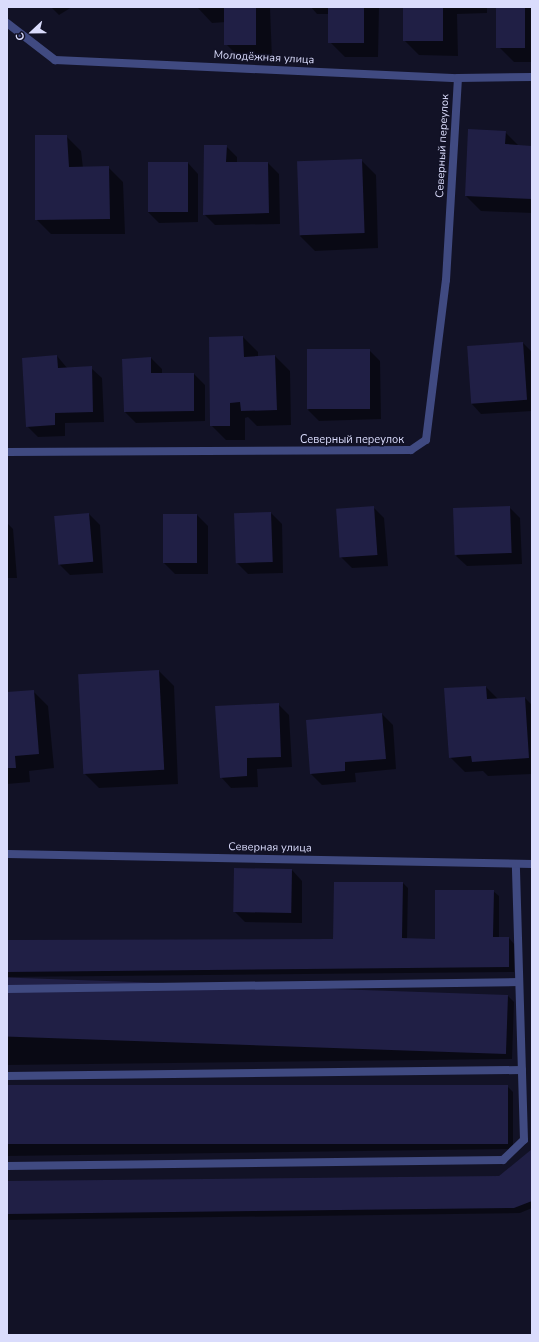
<!DOCTYPE html>
<meta charset="utf-8">
<style>
body{margin:0}
#map{position:relative;width:539px;height:1342px;overflow:hidden;background:#121226;font-family:"Nunito Sans",sans-serif}
div>[style]{position:absolute}
[style*='--x']{left:calc(var(--x)*1px);top:calc(var(--y)*1px);width:calc(var(--w)*1px);rotate:calc(var(--a)*1deg)}
.shadow>*{inset:0;background:#0007}
.building>*{inset:0;background:#201f45;transform-origin:0 0}
.service>*{height:8px;margin:-4px;padding:0 4px;transform-origin:4px;border-radius:4px;background:#404a81}
.minor>*{height:8px;margin:-4px;padding:0 4px;transform-origin:4px;border-radius:4px;background:#404a81}
span{translate:-50% -50%;white-space:nowrap;text-align:center;line-height:1.15;-webkit-text-stroke:3px #121226;paint-order:stroke}
.street-label{font-size:11px;color:#dadcfc}
.frame{position:absolute;inset:0;border:8px solid #dadcfc;pointer-events:none}
.north{position:absolute;left:12px;top:12px;width:40px;height:40px;-webkit-text-stroke:3px #121226;paint-order:stroke;rotate:248deg;font-size:11px;font-weight:700;line-height:16px;text-align:center;color:#dadcfc}
.north::after{content:'';display:block;margin:auto;width:14px;height:18px;background:#dadcfc;clip-path:polygon(50% 0,100% 100%,50% 72%,0 100%)}
</style>
<div id="map">
<div class="shadow">
<div style="clip-path:polygon(51px 7px,72px 7px,59px 15px)"></div>
<div style="clip-path:polygon(270px 7px,272px 59px,242px 60px,227px 45px,226px 22px,212px 23px,197px 7px)"></div>
<div style="clip-path:polygon(311px 7px,379px 7px,378px 57px,345px 57px,330px 42px,329px 14px,317px 14px)"></div>
<div style="clip-path:polygon(404px 7px,487px 7px,487px 13px,457px 14px,458px 56px,419px 55px,404px 40px)"></div>
<div style="clip-path:polygon(497px 7px,532px 7px,532px 62px,514px 62px,499px 47px)"></div>
<div style="clip-path:polygon(505px 132px,519px 146px,532px 147px,532px 213px,481px 211px,466px 196px)"></div>
<div style="clip-path:polygon(66px 136px,81px 151px,83px 168px,108px 167px,123px 182px,125px 234px,51px 234px,36px 219px)"></div>
<div style="clip-path:polygon(226px 146px,237px 157px,237px 163px,268px 163px,279px 174px,280px 224px,215px 225px,204px 214px)"></div>
<div style="clip-path:polygon(361px 160px,376px 175px,378px 248px,315px 251px,300px 236px)"></div>
<div style="clip-path:polygon(188px 163px,198px 174px,198px 222px,159px 223px,148px 212px)"></div>
<div style="clip-path:polygon(243px 337px,258px 352px,258px 357px,275px 356px,290px 371px,291px 425px,257px 426px,248px 417px,245px 418px,245px 440px,226px 440px,211px 425px)"></div>
<div style="clip-path:polygon(523px 343px,532px 352px,532px 411px,481px 414px,471px 403px)"></div>
<div style="clip-path:polygon(369px 350px,380px 361px,381px 419px,319px 421px,308px 410px)"></div>
<div style="clip-path:polygon(57px 356px,68px 369px,91px 368px,102px 378px,104px 422px,65px 423px,65px 436px,38px 437px,27px 426px)"></div>
<div style="clip-path:polygon(151px 358px,162px 369px,162px 374px,194px 374px,205px 385px,205px 421px,136px 423px,125px 412px)"></div>
<div style="clip-path:polygon(373px 507px,384px 518px,388px 566px,352px 568px,341px 557px)"></div>
<div style="clip-path:polygon(509px 507px,520px 518px,522px 564px,467px 566px,456px 556px)"></div>
<div style="clip-path:polygon(271px 513px,282px 524px,283px 573px,248px 574px,237px 563px)"></div>
<div style="clip-path:polygon(89px 514px,100px 525px,103px 573px,70px 575px,59px 564px,55px 516px)"></div>
<div style="clip-path:polygon(197px 515px,208px 526px,208px 574px,175px 574px,164px 563px)"></div>
<div style="clip-path:polygon(7px 523px,13px 529px,17px 578px,7px 578px)"></div>
<div style="clip-path:polygon(159px 671px,174px 686px,178px 784px,99px 788px,84px 773px)"></div>
<div style="clip-path:polygon(486px 687px,499px 700px,525px 698px,532px 705px,532px 774px,488px 776px,483px 771px,465px 772px,450px 757px)"></div>
<div style="clip-path:polygon(33px 691px,48px 706px,54px 768px,29px 771px,30px 782px,7px 784px,7px 693px)"></div>
<div style="clip-path:polygon(278px 704px,289px 715px,292px 767px,257px 769px,258px 787px,231px 788px,221px 777px)"></div>
<div style="clip-path:polygon(382px 714px,393px 725px,396px 769px,355px 773px,356px 782px,322px 785px,311px 774px)"></div>
<div style="clip-path:polygon(292px 870px,302px 881px,302px 923px,245px 922px,234px 911px)"></div>
<div style="clip-path:polygon(335px 883px,403px 883px,408px 888px,407px 939px,436px 940px,493px 891px,499px 896px,499px 938px,509px 938px,514px 944px,514px 972px,7px 977px,7px 941px,334px 940px)"></div>
<div style="clip-path:polygon(508px 996px,514px 1002px,512px 1059px,7px 1065px,7px 1004px)"></div>
<div style="clip-path:polygon(507px 1086px,513px 1092px,513px 1149px,7px 1156px,7px 1093px)"></div>
<div style="clip-path:polygon(532px 1151px,532px 1208px,520px 1213px,7px 1220px,7px 1182px,499px 1177px)"></div>
</div>
<div class="building">
<div style="left:224px;top:7px;width:32px;height:38px"></div>
<div style="left:328px;top:7px;width:36px;height:36px"></div>
<div style="left:403px;top:7px;width:40px;height:34px"></div>
<div style="left:496px;top:7px;width:29px;height:41px"></div>
<div style="clip-path:polygon(468px 129px,506px 131px,505px 144px,532px 146px,532px 199px,465px 196px)"></div>
<div style="clip-path:polygon(35px 135px,67px 135px,69px 167px,109px 166px,110px 219px,35px 220px)"></div>
<div style="clip-path:polygon(204px 145px,227px 145px,226px 162px,268px 162px,269px 213px,203px 215px)"></div>
<div style="left:362px;top:159px;width:74px;height:65px;rotate:88deg"></div>
<div style="left:148px;top:162px;width:40px;height:50px"></div>
<div style="clip-path:polygon(243px 336px,244px 357px,275px 355px,277px 410px,241px 411px,240px 402px,230px 403px,230px 426px,210px 426px,209px 337px)"></div>
<div style="left:523px;top:342px;width:58px;height:56px;rotate:86deg"></div>
<div style="left:370px;top:349px;width:60px;height:63px;rotate:90deg"></div>
<div style="clip-path:polygon(57px 355px,58px 368px,92px 366px,93px 412px,55px 413px,55px 425px,26px 427px,22px 358px)"></div>
<div style="clip-path:polygon(151px 357px,151px 373px,194px 373px,194px 411px,124px 412px,122px 359px)"></div>
<div style="left:374px;top:506px;width:49px;height:38px;rotate:86deg"></div>
<div style="left:510px;top:506px;width:47px;height:57px;rotate:88deg"></div>
<div style="left:271px;top:512px;width:50px;height:37px;rotate:88deg"></div>
<div style="left:89px;top:513px;width:49px;height:35px;rotate:85deg"></div>
<div style="left:163px;top:514px;width:34px;height:49px"></div>
<div style="left:159px;top:670px;width:100px;height:81px;rotate:87deg"></div>
<div style="clip-path:polygon(486px 686px,487px 699px,525px 697px,529px 758px,472px 762px,471px 756px,449px 758px,444px 688px)"></div>
<div style="clip-path:polygon(34px 690px,39px 754px,15px 756px,16px 768px,7px 768px,7px 692px)"></div>
<div style="clip-path:polygon(279px 703px,281px 757px,247px 758px,247px 776px,220px 778px,215px 706px)"></div>
<div style="clip-path:polygon(382px 713px,386px 759px,345px 762px,345px 771px,310px 774px,306px 720px)"></div>
<div style="left:234px;top:868px;width:58px;height:44px;rotate:1deg"></div>
<div style="clip-path:polygon(334px 882px,403px 882px,402px 938px,435px 939px,435px 890px,494px 890px,493px 937px,509px 937px,509px 967px,7px 972px,7px 940px,333px 939px)"></div>
<div style="left:508px;top:995px;width:59px;height:501px;rotate:92deg"></div>
<div style="left:508px;top:1085px;width:59px;height:501px;rotate:90deg"></div>
<div style="clip-path:polygon(532px 1149px,532px 1201px,514px 1208px,7px 1214px,7px 1181px,499px 1176px)"></div>
</div>
<div class="service">
<div style="--x:7;--y:452;--w:404;--a:-0.3"></div>
<div style="--x:411;--y:450;--w:18;--a:-34"></div>
<div style="--x:426;--y:440;--w:161;--a:-82.9"></div>
<div style="--x:446;--y:280;--w:202;--a:-86.6"></div>
<div style="--x:7;--y:989;--w:512;--a:-0.78"></div>
<div style="--x:7;--y:1076;--w:515;--a:-0.67"></div>
<div style="--x:7;--y:1166;--w:496;--a:-0.7"></div>
<div style="--x:503;--y:1160;--w:29;--a:-44"></div>
<div style="--x:524;--y:1140;--w:276;--a:-91.7"></div>
</div>
<div class="minor">
<div style="--x:7;--y:23;--w:61;--a:37.6"></div>
<div style="--x:55;--y:60;--w:403;--a:2.6"></div>
<div style="--x:458;--y:78;--w:74;--a:-0.8"></div>
<div style="--x:7;--y:854;--w:525;--a:1.09"></div>
</div>
<div class="street-label">
<span style="left:264px;top:58px;rotate:3deg">Молодёжная улица</span>
<span style="left:443px;top:146px;rotate:-87deg">Северный переулок</span>
<span style="left:352px;top:440px">Северный переулок</span>
<span style="left:270px;top:848px;rotate:1deg">Северная улица</span>
</div>
<div class="frame"></div>
<div class="north">С</div>
</div>
